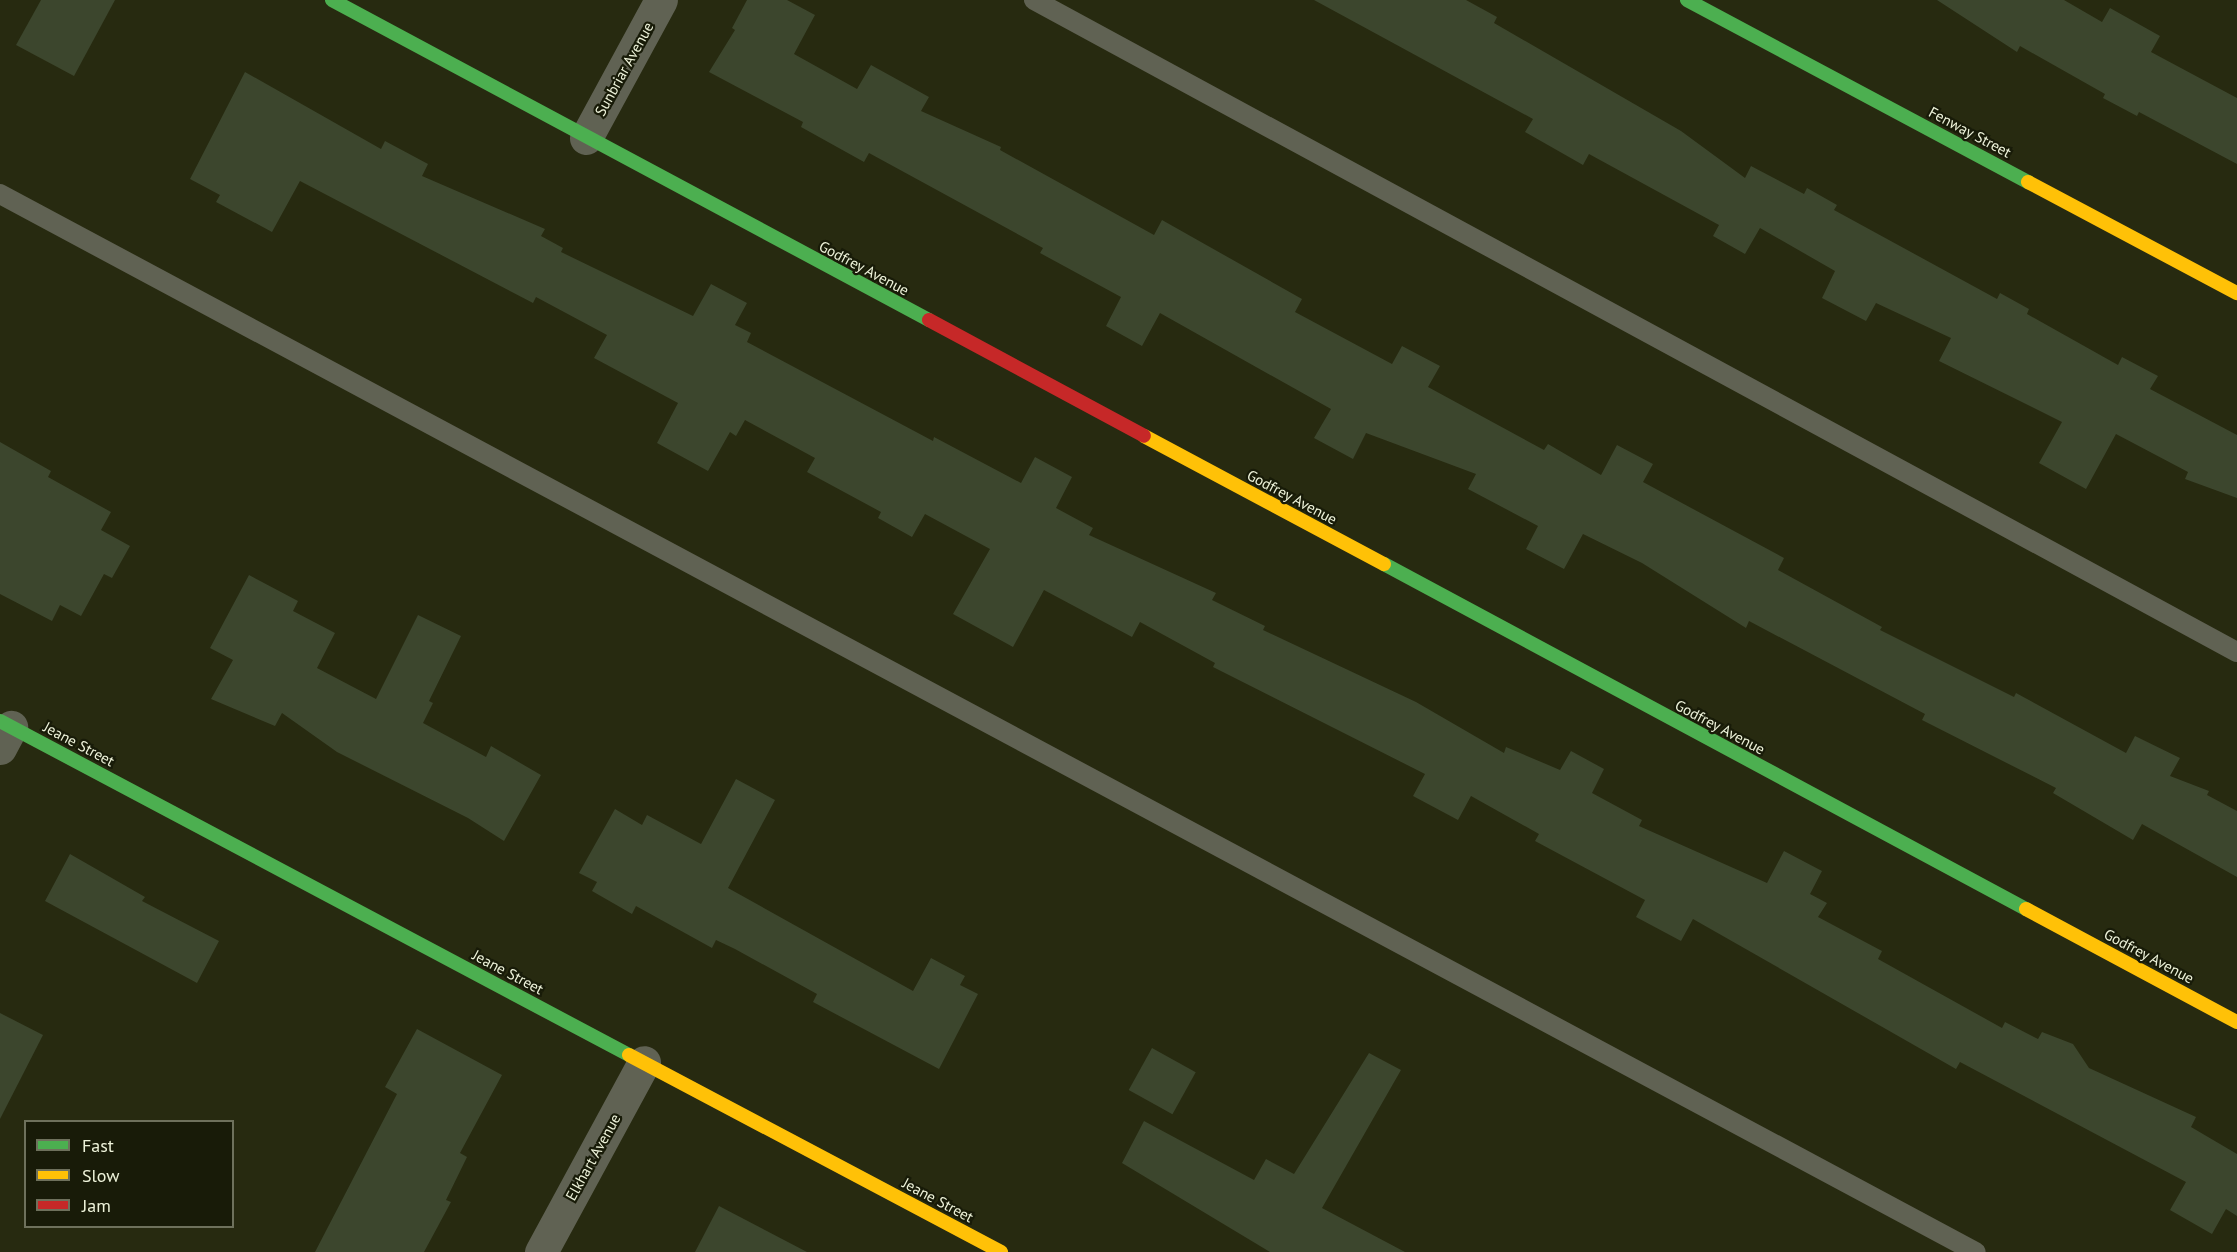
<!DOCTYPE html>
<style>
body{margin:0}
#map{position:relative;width:2237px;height:1252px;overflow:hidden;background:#272a10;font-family:"PT Sans",sans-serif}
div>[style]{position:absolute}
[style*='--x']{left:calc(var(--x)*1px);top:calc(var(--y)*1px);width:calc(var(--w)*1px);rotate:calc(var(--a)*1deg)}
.building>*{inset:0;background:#3c462d;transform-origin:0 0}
.lane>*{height:20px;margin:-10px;padding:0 10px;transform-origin:10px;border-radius:10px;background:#606253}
.street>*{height:33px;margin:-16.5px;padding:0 16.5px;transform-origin:16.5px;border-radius:16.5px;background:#606253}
.fast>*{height:14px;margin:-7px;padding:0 7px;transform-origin:7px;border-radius:7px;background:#4caf50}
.slow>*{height:14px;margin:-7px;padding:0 7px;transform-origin:7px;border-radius:7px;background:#ffc107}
.jam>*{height:14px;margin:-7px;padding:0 7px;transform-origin:7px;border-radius:7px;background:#c62828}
span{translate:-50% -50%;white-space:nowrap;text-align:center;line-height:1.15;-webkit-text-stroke:4.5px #181b08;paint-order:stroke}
.street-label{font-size:15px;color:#eef3da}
.legend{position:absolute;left:24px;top:1120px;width:210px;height:108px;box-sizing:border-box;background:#181b08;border:2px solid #6e715c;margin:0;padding:8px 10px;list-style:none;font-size:18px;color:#eef3da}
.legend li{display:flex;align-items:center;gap:12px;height:30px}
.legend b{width:30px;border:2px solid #6e715c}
</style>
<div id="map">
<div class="building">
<div style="clip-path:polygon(41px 0,115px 0,74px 76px,16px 45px)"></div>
<div style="clip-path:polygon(747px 0,787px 0,815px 15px,794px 54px,857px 89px,871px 65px,929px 97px,921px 111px,1001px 147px,1000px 150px,1154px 235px,1162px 220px,1302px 299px,1295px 312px,1392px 364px,1402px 346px,1440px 366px,1428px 387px,1544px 450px,1548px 444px,1601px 475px,1617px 445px,1653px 464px,1643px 482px,1784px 558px,1778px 570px,1882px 627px,1880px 630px,2014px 697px,2016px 693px,2126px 753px,2135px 736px,2180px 758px,2170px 776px,2209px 791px,2207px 795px,2237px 811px,2237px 877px,2142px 824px,2133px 840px,2053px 793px,2056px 788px,1922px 720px,1925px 714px,1749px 621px,1746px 628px,1642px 563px,1583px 534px,1564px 569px,1526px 549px,1538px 526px,1468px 489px,1476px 474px,1366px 433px,1353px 459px,1314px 438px,1331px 409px,1160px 313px,1142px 346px,1106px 326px,1121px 297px,1040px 253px,1043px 248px,869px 153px,864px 162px,801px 127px,803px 122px,709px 72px,735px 30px,732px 28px)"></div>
<div style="clip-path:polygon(1314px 0,1466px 0,1497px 17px,1494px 23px,1681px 131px,1745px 178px,1751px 166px,1804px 194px,1807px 188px,1837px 205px,1834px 210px,1997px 299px,2000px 293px,2029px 309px,2027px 314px,2118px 365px,2122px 357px,2158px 376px,2150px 389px,2237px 435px,2237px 498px,2185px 479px,2188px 472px,2116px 434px,2086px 489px,2039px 463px,2062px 422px,1939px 361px,1951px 338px,1876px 303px,1866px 321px,1822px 298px,1835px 271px,1760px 228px,1745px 254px,1713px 236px,1719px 225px,1589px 154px,1583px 165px,1525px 132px,1533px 119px)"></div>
<div style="clip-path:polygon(1937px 0,2064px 0,2102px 22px,2110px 8px,2160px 36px,2151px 52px,2237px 98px,2237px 164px,2139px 112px,2137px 116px,2103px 98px,2105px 94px,2020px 46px,2017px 52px)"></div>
<div style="clip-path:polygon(245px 72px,381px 149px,385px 141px,428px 164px,422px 176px,545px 229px,541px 236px,563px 248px,561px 252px,693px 316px,711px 284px,747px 303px,735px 325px,751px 333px,747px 342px,933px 441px,934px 437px,1021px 483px,1035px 457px,1072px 477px,1056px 508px,1093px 528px,1089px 535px,1216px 593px,1212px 600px,1265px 626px,1263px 630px,1416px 702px,1504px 753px,1506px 747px,1560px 770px,1571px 751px,1604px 769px,1592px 793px,1642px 820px,1639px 826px,1767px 883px,1784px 851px,1822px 871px,1810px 894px,1827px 903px,1818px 917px,1882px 951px,1878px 959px,2002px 1028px,2005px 1022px,2038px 1039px,2042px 1032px,2073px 1044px,2089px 1068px,2196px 1117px,2191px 1127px,2237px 1154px,2237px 1216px,2226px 1209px,2212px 1234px,2170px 1210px,2186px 1182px,1960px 1062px,1956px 1069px,1693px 919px,1681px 941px,1636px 917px,1645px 900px,1535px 841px,1539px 834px,1471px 796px,1458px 820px,1413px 796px,1425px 774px,1213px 667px,1215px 663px,1140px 622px,1132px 637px,1044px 590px,1013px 647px,953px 614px,990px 549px,925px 514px,912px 537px,878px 518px,881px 512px,807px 472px,815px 458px,745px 420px,736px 436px,730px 432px,708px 471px,657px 443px,678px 403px,594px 358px,607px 335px,536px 297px,533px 303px,300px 181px,272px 232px,216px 202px,220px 195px,190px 179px)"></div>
<div style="clip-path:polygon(0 442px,51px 471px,48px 477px,111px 512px,101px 530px,130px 546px,112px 578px,104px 574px,81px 616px,60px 605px,52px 621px,0 594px)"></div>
<div style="clip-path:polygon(249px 575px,298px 601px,293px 611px,335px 633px,317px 668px,376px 699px,418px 615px,461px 636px,429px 701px,433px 703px,423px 723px,486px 757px,491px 746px,541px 775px,504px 841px,468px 818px,337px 752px,282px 713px,275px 726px,211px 699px,233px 660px,210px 648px)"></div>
<div style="clip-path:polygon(736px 779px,775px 800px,728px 888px,913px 991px,931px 958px,965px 976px,960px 985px,978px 994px,939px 1069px,813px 1002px,817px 994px,735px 949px,716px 940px,712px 948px,636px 906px,632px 914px,592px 891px,597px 882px,579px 873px,615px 809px,642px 825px,647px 815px,701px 844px)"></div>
<div style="clip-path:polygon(70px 854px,145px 897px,142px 901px,219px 941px,197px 983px,45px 901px)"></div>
<div style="clip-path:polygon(0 1013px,43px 1035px,0 1119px)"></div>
<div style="clip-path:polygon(417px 1029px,502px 1075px,460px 1153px,467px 1157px,446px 1200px,451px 1202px,424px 1252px,315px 1252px,397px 1094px,385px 1087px)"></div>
<div style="left:1152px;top:1048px;width:50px;height:48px;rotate:29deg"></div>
<div style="clip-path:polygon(1369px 1053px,1401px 1070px,1322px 1208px,1405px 1252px,1270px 1252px,1122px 1163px,1144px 1121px,1254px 1180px,1266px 1159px,1294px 1174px)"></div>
<div style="clip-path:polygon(719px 1206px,807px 1252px,695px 1252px)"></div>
</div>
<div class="lane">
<div style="--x:1034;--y:0;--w:1368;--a:28.46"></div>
<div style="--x:0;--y:194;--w:2241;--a:28.17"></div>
</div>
<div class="street">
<div style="--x:586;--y:138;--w:157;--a:-61.5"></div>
<div style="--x:0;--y:748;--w:24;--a:-62"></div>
<div style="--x:541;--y:1252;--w:216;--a:-61.5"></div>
</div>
<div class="fast">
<div style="--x:332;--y:0;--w:677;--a:28.19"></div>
<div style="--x:1687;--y:0;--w:387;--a:28.1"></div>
<div style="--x:1384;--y:564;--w:729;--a:28.25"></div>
<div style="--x:0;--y:721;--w:712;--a:27.97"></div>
</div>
<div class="slow">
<div style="--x:2028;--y:182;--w:237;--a:28"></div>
<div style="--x:1144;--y:436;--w:272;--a:28.1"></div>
<div style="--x:2026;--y:909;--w:239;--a:28.2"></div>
<div style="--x:629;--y:1055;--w:421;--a:27.9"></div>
</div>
<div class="jam">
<div style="--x:929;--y:320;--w:244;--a:28.3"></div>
</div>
<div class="street-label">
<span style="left:624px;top:69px;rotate:-61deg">Sunbriar Avenue</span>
<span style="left:1970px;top:132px;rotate:28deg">Fenway Street</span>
<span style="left:864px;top:268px;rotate:28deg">Godfrey Avenue</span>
<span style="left:1292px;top:497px;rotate:28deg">Godfrey Avenue</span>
<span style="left:1720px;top:727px;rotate:28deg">Godfrey Avenue</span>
<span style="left:79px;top:744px;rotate:28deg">Jeane Street</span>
<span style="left:2149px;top:956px;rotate:28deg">Godfrey Avenue</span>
<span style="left:508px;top:972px;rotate:28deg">Jeane Street</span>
<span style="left:593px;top:1157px;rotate:-61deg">Elkhart Avenue</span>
<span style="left:938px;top:1200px;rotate:28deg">Jeane Street</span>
</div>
<ul class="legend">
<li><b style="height:8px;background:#4caf50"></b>Fast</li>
<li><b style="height:8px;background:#ffc107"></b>Slow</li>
<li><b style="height:8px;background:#c62828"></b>Jam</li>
</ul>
</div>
